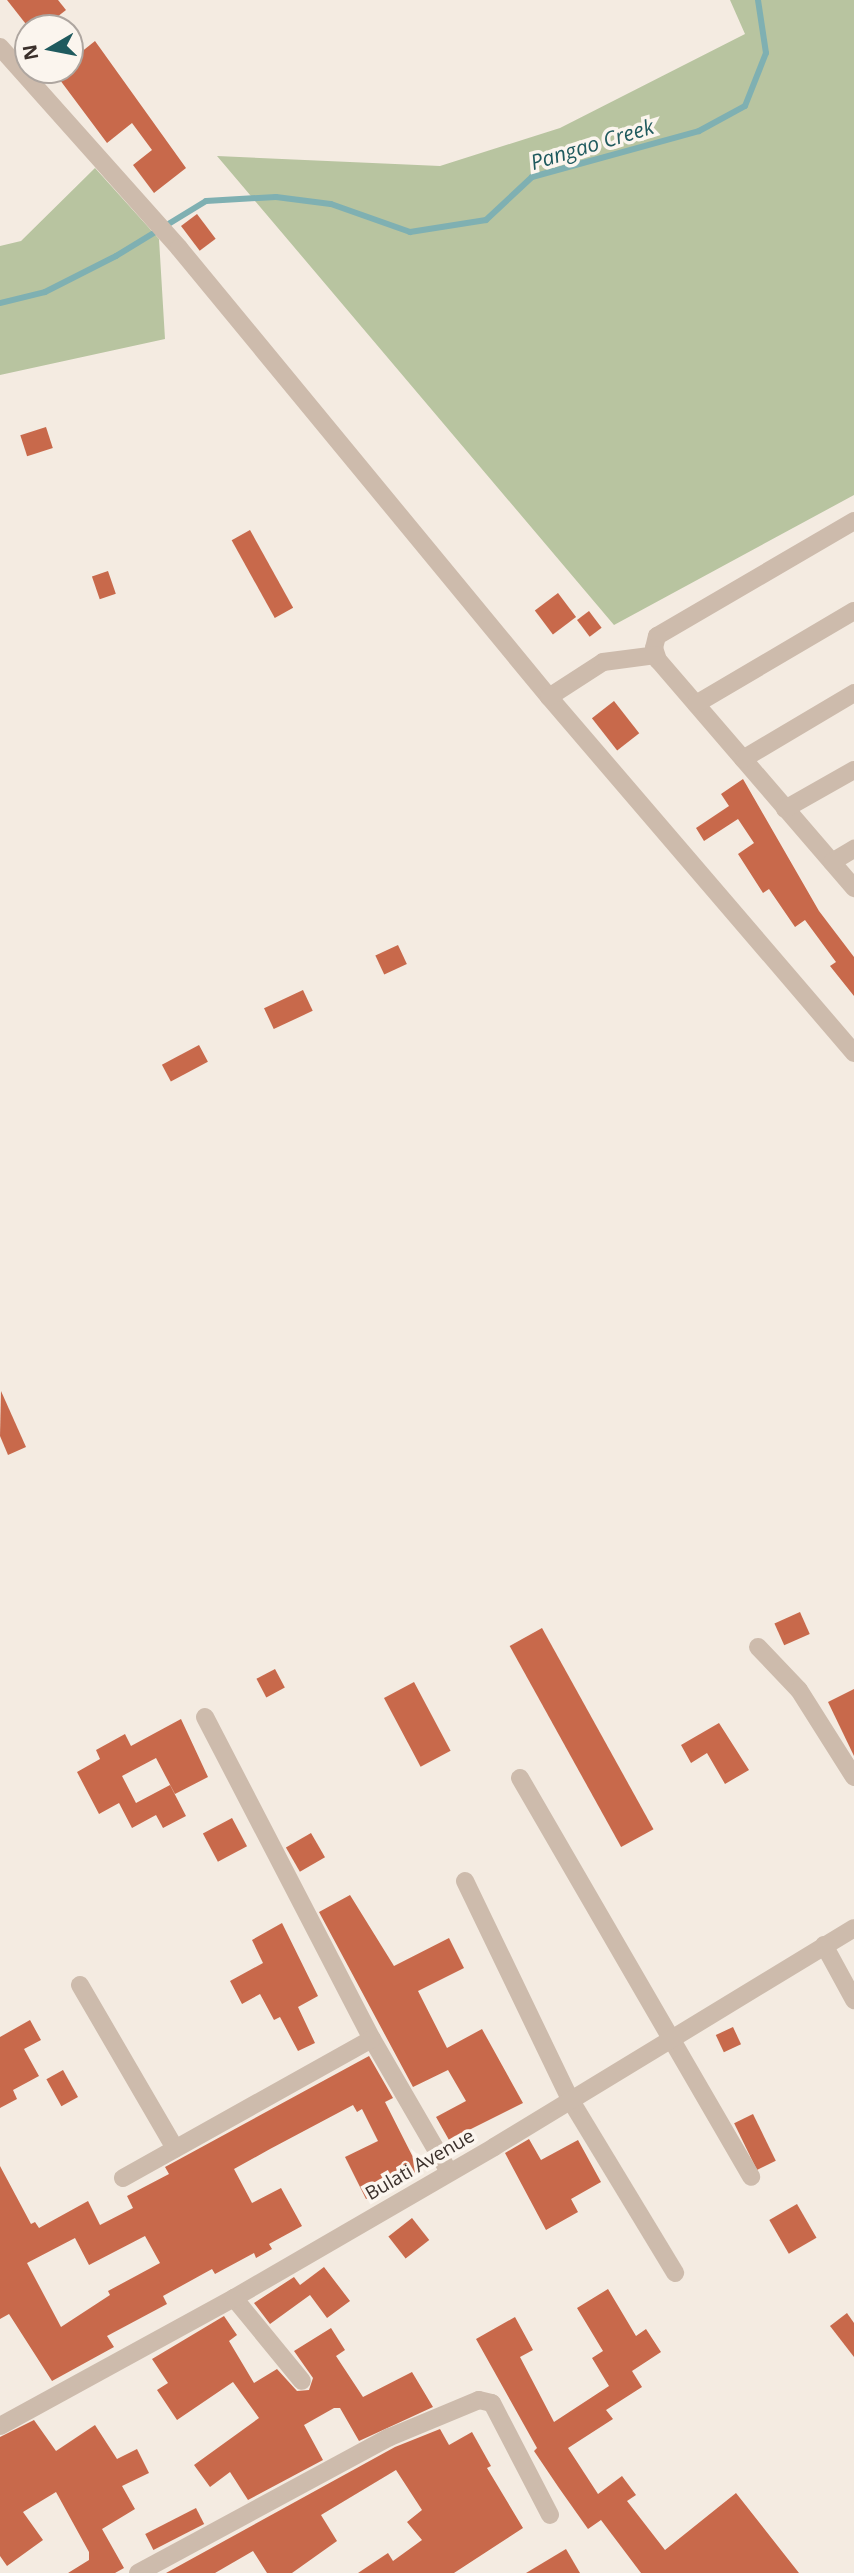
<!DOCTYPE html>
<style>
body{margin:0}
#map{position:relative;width:854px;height:2573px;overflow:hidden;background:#f4ebe1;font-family:"Open Sans",sans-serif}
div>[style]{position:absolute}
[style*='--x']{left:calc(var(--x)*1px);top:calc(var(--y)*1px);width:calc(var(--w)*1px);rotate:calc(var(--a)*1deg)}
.green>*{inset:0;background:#b8c4a0}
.stream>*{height:6px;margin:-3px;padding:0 3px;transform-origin:3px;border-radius:3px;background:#7fb0b2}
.building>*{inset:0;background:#c8694b;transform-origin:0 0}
.minor>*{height:18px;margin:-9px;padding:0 9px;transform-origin:9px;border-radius:9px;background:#cdbbac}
span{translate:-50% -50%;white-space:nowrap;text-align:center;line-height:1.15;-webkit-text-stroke:7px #fbf5ee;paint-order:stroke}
.street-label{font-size:19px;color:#3b302b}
.water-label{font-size:21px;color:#1f5a5e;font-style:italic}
.north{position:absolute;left:14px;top:14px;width:70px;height:70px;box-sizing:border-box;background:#fbf5ee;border:2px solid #aea6a0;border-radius:50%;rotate:260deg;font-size:19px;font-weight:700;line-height:28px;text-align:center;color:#3b302b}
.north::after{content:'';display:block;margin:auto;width:24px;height:32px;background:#1f5a5e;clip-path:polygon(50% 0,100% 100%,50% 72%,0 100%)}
</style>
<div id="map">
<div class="green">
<div style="clip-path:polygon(730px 0,854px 0,854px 495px,614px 625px,217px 156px,440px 166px,560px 128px,745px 34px)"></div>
<div style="clip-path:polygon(95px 168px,159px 239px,165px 339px,0 375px,0 246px,21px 241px)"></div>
</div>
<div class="stream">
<div style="--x:0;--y:303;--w:46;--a:-13.7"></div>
<div style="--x:45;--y:292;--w:80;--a:-26.9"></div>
<div style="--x:116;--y:256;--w:105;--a:-31.4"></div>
<div style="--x:206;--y:201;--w:70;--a:-3.3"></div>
<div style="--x:276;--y:197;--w:55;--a:7.3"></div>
<div style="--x:331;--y:204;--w:84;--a:19.5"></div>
<div style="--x:410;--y:232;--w:77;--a:-9"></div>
<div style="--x:486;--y:220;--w:63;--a:-43.1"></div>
<div style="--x:532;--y:177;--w:173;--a:-15.4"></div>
<div style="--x:699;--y:131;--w:52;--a:-28.5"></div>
<div style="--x:745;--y:106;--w:57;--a:-68.4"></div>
<div style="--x:766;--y:53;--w:54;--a:-98.6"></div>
</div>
<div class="building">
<div style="clip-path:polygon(7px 0,58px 0,66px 10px,43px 28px,29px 28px)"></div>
<div style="clip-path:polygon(95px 41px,186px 168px,154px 193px,133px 165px,152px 150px,132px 123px,107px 143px,57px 76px,70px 70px,75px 57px)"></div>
<div style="left:197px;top:214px;width:31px;height:20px;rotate:53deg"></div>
<div style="left:46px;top:427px;width:22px;height:27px;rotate:72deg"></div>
<div style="left:250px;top:530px;width:89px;height:21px;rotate:61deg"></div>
<div style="left:108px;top:571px;width:24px;height:17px;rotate:71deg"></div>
<div style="left:558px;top:593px;width:30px;height:29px;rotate:53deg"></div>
<div style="left:589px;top:611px;width:21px;height:15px;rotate:53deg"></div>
<div style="left:614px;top:701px;width:41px;height:28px;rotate:52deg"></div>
<div style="clip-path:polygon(743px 779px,819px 911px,854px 957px,854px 996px,830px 966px,836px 962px,805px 920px,795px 927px,769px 889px,763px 893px,738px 854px,754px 843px,738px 819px,704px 841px,696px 828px,729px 806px,721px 794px)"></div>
<div style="left:398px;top:945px;width:21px;height:25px;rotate:65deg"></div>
<div style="left:303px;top:990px;width:23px;height:43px;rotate:65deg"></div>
<div style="left:199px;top:1045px;width:19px;height:42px;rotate:62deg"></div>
<div style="clip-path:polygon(1px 1391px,26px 1447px,8px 1455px,0 1436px)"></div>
<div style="left:800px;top:1612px;width:24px;height:28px;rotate:66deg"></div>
<div style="left:542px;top:1628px;width:230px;height:37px;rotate:61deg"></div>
<div style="left:275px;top:1669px;width:21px;height:21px;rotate:62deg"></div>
<div style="left:414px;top:1682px;width:78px;height:34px;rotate:62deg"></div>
<div style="clip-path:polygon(854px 1689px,854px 1756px,828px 1702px)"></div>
<div style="clip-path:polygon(181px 1719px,208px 1777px,175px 1794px,156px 1758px,122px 1776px,136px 1803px,170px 1785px,186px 1816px,163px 1828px,156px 1815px,132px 1828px,119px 1803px,99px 1814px,77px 1772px,100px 1759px,96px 1750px,125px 1734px,131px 1746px)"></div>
<div style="clip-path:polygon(719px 1723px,749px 1770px,725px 1784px,707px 1753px,691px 1763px,681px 1745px)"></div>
<div style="left:232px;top:1818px;width:32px;height:33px;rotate:62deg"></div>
<div style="left:311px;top:1833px;width:28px;height:29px;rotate:60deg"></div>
<div style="clip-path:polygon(350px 1895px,394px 1966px,449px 1938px,464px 1968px,418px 1991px,447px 2048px,482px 2029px,523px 2103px,449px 2140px,436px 2117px,466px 2101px,448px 2070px,413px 2087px,319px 1912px)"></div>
<div style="clip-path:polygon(282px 1923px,318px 1996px,298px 2007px,315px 2043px,298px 2051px,280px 2017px,274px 2020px,260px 1994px,242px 2004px,230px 1981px,263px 1963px,252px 1940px)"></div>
<div style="clip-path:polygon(30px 2020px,41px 2040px,24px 2049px,39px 2076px,13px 2090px,17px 2099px,0 2108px,0 2037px)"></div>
<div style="left:733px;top:2027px;width:19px;height:19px;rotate:65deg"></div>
<div style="clip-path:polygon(evenodd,369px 2056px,393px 2098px,385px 2102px,421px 2173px,366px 2199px,345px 2157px,378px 2141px,362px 2109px,357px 2112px,353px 2105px,270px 2149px,234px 2169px,252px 2203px,281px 2188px,302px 2226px,269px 2244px,272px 2249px,256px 2258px,254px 2253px,215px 2274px,212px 2269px,163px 2296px,167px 2304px,107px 2336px,114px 2347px,52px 2381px,9px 2314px,0 2319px,0 2166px,31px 2224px,35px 2222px,39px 2228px,88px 2201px,100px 2225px,133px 2208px,127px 2196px,169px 2174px,165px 2167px,369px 2056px,145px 2236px,160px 2263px,108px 2291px,110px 2295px,61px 2327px,27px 2263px,75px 2238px,89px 2265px,145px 2236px)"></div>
<div style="left:63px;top:2070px;width:31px;height:19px;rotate:61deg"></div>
<div style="left:753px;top:2114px;width:52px;height:21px;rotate:64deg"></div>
<div style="clip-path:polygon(529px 2139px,541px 2160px,578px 2140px,601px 2182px,571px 2199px,578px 2212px,546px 2230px,505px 2153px)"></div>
<div style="left:797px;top:2204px;width:39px;height:32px;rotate:60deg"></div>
<div style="left:412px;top:2218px;width:28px;height:30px;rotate:52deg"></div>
<div style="clip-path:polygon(324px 2267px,350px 2301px,327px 2318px,310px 2295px,270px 2324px,254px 2303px,294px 2277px,300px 2285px)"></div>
<div style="clip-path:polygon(608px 2289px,636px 2336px,646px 2329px,661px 2352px,632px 2371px,642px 2387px,606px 2410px,613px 2419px,568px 2448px,598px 2494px,622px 2476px,636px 2495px,627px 2501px,665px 2550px,736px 2493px,799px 2573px,641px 2573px,601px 2520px,588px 2529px,559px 2488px,534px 2451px,537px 2448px,476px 2339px,515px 2317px,533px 2350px,520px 2357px,554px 2422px,609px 2386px,592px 2358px,603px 2351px,577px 2308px)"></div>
<div style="clip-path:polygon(847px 2313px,854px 2323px,854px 2357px,830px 2326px)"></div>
<div style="clip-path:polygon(224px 2316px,237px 2335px,229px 2341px,254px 2383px,277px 2369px,297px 2391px,309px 2390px,313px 2378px,294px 2351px,331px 2328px,345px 2350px,336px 2356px,363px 2397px,412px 2372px,433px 2407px,359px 2441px,340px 2408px,334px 2408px,304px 2425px,323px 2460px,248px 2500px,230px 2472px,210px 2487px,194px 2465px,259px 2418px,233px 2382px,177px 2420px,157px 2390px,168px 2383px,152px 2359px)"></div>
<div style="clip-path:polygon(34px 2420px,56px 2451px,95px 2425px,117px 2459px,137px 2449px,149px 2473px,122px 2486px,135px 2509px,102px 2529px,124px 2568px,115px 2573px,68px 2573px,89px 2560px,89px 2552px,56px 2492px,23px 2512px,43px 2540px,7px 2566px,0 2556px,0 2437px)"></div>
<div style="clip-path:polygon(440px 2429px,449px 2445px,472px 2432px,491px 2466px,487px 2468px,523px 2528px,454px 2573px,358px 2573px,388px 2553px,393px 2561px,422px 2540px,407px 2522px,422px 2510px,396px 2470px,321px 2515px,337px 2541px,292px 2573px,267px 2573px,253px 2551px,215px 2573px,166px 2573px,395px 2447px)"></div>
<div style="left:196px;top:2508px;width:18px;height:57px;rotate:63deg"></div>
<div style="clip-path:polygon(566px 2549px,580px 2573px,526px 2573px)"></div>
</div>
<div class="minor">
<div style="--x:0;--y:47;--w:269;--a:48.3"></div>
<div style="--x:179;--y:248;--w:582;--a:50.51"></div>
<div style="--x:549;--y:697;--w:469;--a:49.4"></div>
<div style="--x:854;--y:521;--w:228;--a:149.7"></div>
<div style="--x:657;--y:636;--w:12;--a:104"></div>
<div style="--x:654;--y:648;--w:13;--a:72"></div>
<div style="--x:658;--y:660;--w:301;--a:49.3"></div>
<div style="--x:549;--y:697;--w:64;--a:-32.9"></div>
<div style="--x:603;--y:662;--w:53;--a:-7.5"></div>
<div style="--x:696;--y:704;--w:183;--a:-30.5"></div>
<div style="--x:743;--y:759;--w:129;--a:-30.7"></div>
<div style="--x:785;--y:809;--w:79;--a:-29.5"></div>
<div style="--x:832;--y:862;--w:26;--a:-31"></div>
<div style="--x:758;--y:1647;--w:59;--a:46.4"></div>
<div style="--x:799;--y:1690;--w:103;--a:57.7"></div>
<div style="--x:205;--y:1717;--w:363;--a:62.6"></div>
<div style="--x:372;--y:2039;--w:154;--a:59.9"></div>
<div style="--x:520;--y:1778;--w:461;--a:59.9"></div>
<div style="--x:465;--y:1881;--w:244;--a:64.3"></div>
<div style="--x:571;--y:2101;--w:201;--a:58.8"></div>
<div style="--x:824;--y:1945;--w:63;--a:61.4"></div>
<div style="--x:80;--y:1985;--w:189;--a:59.8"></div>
<div style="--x:123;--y:2178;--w:285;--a:-29.2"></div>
<div style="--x:234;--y:2298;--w:107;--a:50.7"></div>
<div style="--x:0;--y:2426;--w:267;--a:-28.7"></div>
<div style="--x:234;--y:2298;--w:301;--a:-30.1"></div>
<div style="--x:494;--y:2147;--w:421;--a:-31.3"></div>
<div style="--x:138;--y:2573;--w:286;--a:-28.4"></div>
<div style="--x:390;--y:2437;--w:96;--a:-22.6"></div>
<div style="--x:479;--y:2400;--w:13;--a:13"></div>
<div style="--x:492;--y:2403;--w:126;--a:62.6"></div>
</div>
<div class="street-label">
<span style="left:420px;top:2165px;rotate:-30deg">Bulati Avenue</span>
</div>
<div class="water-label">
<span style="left:592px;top:144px;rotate:-17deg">Pangao Creek</span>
</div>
<div class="north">N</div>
</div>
